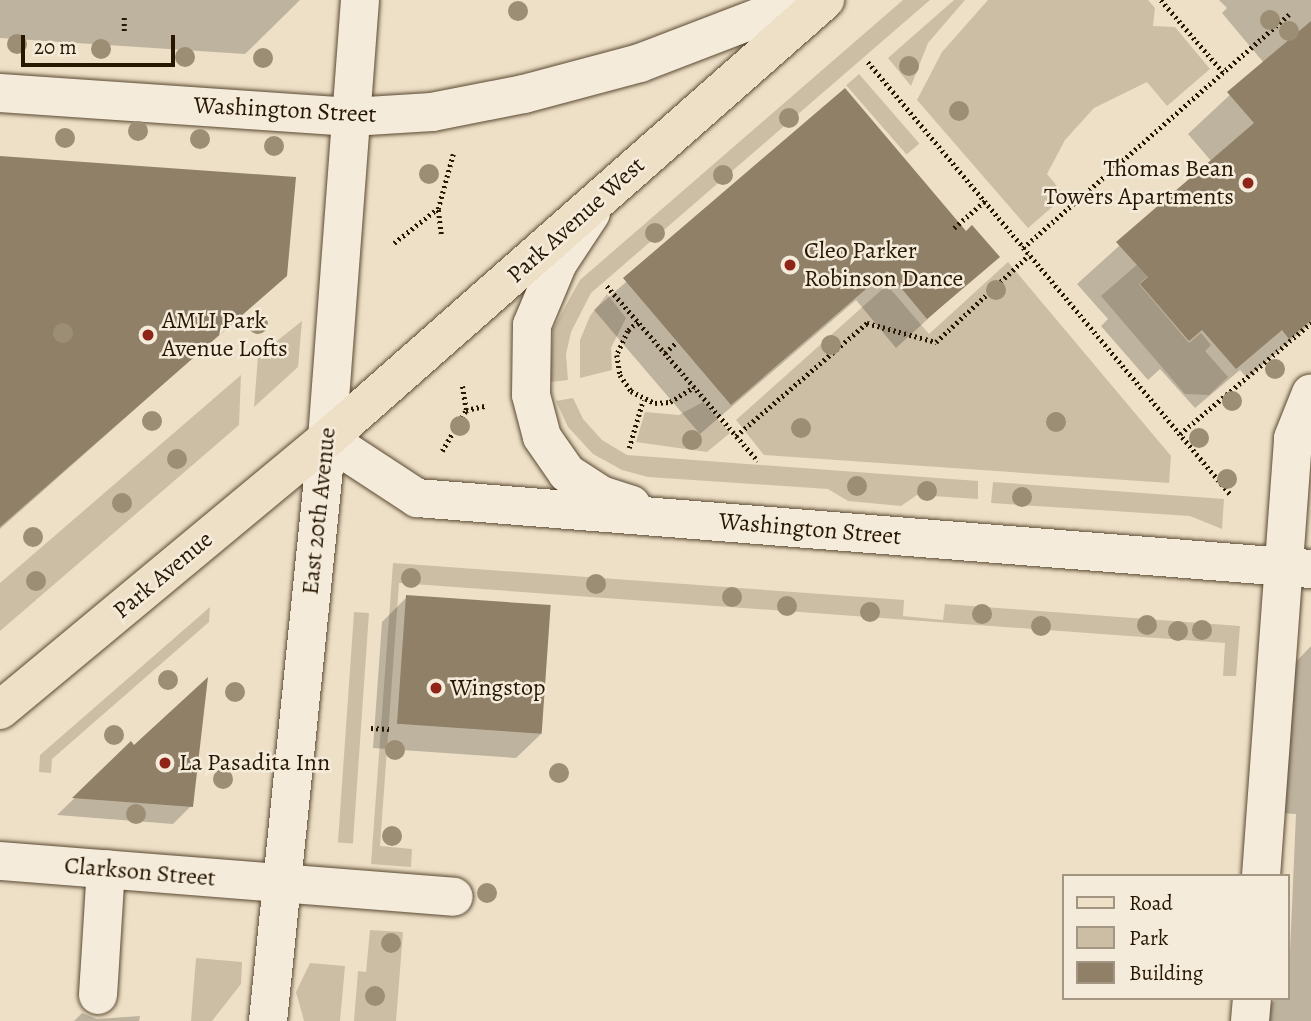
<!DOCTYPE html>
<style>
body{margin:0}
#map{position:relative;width:1311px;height:1021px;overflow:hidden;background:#eee0c7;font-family:Alegreya,serif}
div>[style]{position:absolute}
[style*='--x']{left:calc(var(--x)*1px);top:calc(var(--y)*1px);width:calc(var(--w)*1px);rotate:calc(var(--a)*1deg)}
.green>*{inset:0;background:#ccbea5;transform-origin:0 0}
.shadow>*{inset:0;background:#0003}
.building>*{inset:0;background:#8f8067;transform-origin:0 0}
.path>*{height:4.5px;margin-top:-2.25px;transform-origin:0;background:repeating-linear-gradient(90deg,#281700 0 2px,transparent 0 5.5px)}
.roads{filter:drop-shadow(0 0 2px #5a4932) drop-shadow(0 0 2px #5a4932)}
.minor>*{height:38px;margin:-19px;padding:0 19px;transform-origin:19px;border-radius:19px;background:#f4ebdb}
.major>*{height:38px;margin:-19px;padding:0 19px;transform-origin:19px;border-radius:19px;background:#eee0c7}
.trees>*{width:20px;height:20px;margin:-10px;border-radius:50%;background:#9c8d75}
.dots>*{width:19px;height:19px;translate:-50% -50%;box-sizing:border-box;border:4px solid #f4ebdb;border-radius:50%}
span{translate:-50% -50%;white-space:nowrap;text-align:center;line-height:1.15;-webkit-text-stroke:5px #f4ebdb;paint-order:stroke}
.street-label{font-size:24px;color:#281700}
.poi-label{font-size:24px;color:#281700}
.right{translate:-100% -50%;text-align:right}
.left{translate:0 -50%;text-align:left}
.legend{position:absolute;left:1062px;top:874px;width:228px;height:126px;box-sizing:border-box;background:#f4ebdb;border:2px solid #a29683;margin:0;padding:9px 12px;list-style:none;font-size:21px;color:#281700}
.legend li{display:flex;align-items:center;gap:14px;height:35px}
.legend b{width:35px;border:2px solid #a29683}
.scale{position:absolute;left:21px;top:35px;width:154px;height:32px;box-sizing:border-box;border:4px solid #281700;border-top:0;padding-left:9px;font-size:21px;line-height:24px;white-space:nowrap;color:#281700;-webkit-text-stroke:5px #f4ebdb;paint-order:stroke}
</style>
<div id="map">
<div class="green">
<div style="clip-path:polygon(903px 0,930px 0,591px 293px,571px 332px,566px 354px,568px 380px,550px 382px,553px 329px,580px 280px)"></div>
<div style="clip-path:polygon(954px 0,965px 0,928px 43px,911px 86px,888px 58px)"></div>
<div style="clip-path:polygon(988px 0,1148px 0,1155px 8px,1153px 26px,1175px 27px,1210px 69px,1167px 106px,1147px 82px,1094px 108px,1065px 140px,1047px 174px,1065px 196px,1028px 228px,917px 100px,942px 52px)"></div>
<div style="left:859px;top:74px;width:92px;height:17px;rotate:49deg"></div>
<div style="clip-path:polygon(1155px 249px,1165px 261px,1139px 284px,1189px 343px,1201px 333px,1211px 345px,1205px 351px,1228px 377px,1209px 395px,1185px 394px,1101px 296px)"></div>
<div style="clip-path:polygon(1008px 262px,1171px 456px,1169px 483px,764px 455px,736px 420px,887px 285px,929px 334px)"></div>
<div style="clip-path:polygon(607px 294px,626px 318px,611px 348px,612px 370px,580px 378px,580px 340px,590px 316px)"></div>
<div style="clip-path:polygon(302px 321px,298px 367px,254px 407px,258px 356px)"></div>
<div style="clip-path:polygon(241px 375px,239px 425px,0 631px,0 583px)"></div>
<div style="clip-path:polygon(573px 398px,583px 419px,602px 440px,627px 455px,978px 481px,978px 499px,917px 495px,901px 506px,848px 501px,828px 489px,648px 477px,622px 470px,593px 454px,568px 427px,556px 401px)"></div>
<div style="clip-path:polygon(703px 402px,730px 433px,707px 452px,636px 442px,645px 412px,679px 415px)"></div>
<div style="clip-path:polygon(993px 482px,1224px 499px,1222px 529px,1190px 516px,991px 503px)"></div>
<div style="clip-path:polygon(393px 563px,904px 600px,903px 616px,943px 620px,945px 604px,1240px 626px,1236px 676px,1223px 676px,1225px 643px,399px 583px,380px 846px,412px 849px,411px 867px,371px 864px)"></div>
<div style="clip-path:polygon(210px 607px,209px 622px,52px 759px,51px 773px,39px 772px,40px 755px)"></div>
<div style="left:369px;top:613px;width:231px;height:15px;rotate:94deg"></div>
<div style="clip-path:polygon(370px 930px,403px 932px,396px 1021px,354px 1021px,358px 971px,366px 972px)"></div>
<div style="clip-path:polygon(196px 958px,242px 962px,241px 984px,212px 1021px,191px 1021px)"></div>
<div style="clip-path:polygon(310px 963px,345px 966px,340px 1021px,304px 1021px,296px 992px)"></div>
</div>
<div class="shadow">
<div style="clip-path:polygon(0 0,300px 0,245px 54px,0 38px)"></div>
<div style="clip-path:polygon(1219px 0,1311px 0,1311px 323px,1247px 378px,1240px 370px,1195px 408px,1160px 369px,1148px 380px,1101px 326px,1108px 319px,1077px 284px,1212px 162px,1188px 134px,1264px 63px,1222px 13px,1227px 8px)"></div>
<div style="clip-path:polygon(845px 91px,966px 233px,997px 256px,896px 348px,856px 300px,700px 434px,594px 310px)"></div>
<div style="clip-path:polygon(0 158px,286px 275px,0 529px)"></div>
<div style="clip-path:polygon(407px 597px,541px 734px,516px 758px,373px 748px,382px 622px)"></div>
<div style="clip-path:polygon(1311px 646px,1311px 1021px,1269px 1021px,1270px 1005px,1277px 998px,1288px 998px,1296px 814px,1279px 813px,1290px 668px)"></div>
<div style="clip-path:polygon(131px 744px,191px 806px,173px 824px,57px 815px)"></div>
<div style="clip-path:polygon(82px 1013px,97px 1019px,140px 1016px,139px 1021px,74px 1021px)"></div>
</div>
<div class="building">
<div style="clip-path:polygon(1311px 21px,1311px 320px,1289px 339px,1282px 330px,1236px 369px,1202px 330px,1189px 341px,1140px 284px,1148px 277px,1116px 242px,1254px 123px,1227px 92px)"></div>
<div style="clip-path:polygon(845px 88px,966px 231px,972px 225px,1000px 257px,927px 319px,887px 271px,731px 405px,623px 278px)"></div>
<div style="clip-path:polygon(0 156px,296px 177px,287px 276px,0 527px)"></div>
<div style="left:406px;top:595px;width:145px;height:129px;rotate:4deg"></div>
<div style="clip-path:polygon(208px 677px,193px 807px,72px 798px,131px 741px,134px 745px)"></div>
</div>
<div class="path">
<div style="--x:1161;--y:0;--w:95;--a:49.3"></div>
<div style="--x:124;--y:31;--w:16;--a:-90"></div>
<div style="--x:868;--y:62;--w:565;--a:50.03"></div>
<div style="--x:954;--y:228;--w:41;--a:-41.1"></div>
<div style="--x:441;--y:234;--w:25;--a:-97"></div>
<div style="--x:438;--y:209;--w:57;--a:-74.7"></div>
<div style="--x:394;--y:243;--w:55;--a:-38.3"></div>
<div style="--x:1023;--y:248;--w:354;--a:-41.3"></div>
<div style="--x:607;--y:286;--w:231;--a:49.2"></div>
<div style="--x:638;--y:322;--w:13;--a:138"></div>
<div style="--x:628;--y:331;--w:26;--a:115"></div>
<div style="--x:617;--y:355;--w:20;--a:81"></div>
<div style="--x:620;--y:375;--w:19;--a:55"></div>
<div style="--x:631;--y:391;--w:27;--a:27"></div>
<div style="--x:655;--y:403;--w:15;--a:-4"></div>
<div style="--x:670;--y:402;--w:28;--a:-32"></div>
<div style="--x:665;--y:353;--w:16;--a:-43"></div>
<div style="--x:466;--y:410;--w:19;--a:-12"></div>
<div style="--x:1180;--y:434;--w:172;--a:-40.3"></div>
<div style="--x:736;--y:436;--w:173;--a:-40.8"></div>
<div style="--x:867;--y:323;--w:72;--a:15.4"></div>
<div style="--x:936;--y:342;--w:127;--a:-43.1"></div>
<div style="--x:629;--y:448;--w:50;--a:-73.7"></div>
<div style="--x:442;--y:451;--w:48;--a:-59.7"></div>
<div style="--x:466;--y:410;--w:24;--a:-99"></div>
<div style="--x:371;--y:728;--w:18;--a:3"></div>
</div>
<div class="roads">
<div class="minor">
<div style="--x:0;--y:93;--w:352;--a:3.9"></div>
<div style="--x:351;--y:117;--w:81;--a:-3.5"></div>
<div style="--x:432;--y:112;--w:94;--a:-11.1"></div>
<div style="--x:524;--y:94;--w:120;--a:-15"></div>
<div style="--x:640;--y:63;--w:176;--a:-21"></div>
<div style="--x:591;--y:213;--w:60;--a:123.4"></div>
<div style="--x:558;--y:263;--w:67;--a:112.8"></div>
<div style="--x:532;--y:325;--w:70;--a:90.8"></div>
<div style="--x:531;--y:395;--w:43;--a:75.3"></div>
<div style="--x:542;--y:437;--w:44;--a:55.2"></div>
<div style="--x:567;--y:473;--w:40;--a:32.9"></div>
<div style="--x:601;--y:495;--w:32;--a:18"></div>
<div style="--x:327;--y:439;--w:108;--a:33.2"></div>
<div style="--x:417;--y:498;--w:897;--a:4.54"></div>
<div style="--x:0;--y:861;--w:455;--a:4.5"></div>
<div style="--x:1261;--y:876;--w:439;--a:-85.8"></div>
<div style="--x:1293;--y:438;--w:48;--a:-68.2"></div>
<div style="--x:98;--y:995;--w:126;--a:-86.4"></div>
<div style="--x:268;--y:1021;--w:585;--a:-84.21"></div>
<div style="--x:327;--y:439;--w:440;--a:-85.7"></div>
<div style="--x:1250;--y:1021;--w:23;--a:-85"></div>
</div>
<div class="major">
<div style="--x:0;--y:710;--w:425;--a:-39.7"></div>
<div style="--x:327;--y:439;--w:664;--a:-41.4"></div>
</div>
</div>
<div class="trees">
<div style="left:518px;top:11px"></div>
<div style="left:1270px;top:20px"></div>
<div style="left:1289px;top:31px"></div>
<div style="left:17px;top:44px"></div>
<div style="left:101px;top:49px"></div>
<div style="left:185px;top:57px"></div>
<div style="left:263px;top:58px"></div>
<div style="left:909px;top:66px"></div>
<div style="left:959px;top:111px"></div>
<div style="left:789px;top:118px"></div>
<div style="left:138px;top:131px"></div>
<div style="left:65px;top:138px"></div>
<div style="left:200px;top:139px"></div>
<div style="left:274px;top:146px"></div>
<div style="left:429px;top:174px"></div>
<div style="left:723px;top:175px"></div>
<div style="left:655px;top:233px"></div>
<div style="left:996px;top:290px"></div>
<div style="left:258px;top:324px"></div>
<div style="left:63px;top:333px"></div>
<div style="left:831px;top:345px"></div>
<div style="left:1275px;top:369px"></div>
<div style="left:1232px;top:401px"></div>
<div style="left:152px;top:421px"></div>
<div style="left:1056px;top:422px"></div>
<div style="left:460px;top:426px"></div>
<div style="left:801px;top:428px"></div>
<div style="left:1199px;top:438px"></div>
<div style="left:692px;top:440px"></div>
<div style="left:177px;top:459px"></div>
<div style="left:1227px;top:479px"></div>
<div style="left:857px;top:486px"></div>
<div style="left:927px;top:491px"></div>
<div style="left:1022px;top:497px"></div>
<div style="left:122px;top:503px"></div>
<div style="left:33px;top:537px"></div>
<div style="left:411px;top:578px"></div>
<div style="left:36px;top:581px"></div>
<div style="left:596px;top:584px"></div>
<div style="left:732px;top:597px"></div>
<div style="left:787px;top:606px"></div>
<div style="left:870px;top:612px"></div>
<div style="left:982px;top:614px"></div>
<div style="left:1147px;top:625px"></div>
<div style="left:1041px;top:626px"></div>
<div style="left:1202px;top:630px"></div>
<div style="left:1178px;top:631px"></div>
<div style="left:168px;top:680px"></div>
<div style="left:235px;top:692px"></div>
<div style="left:114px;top:735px"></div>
<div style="left:395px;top:750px"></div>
<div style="left:559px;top:773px"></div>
<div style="left:223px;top:779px"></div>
<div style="left:136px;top:814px"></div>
<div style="left:392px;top:836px"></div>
<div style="left:487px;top:893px"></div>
<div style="left:391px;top:943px"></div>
<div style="left:375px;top:996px"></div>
</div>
<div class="dots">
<div style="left:1248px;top:183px;background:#8f2418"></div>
<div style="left:790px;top:265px;background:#8f2418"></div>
<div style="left:148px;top:335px;background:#8f2418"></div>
<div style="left:436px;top:688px;background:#8f2418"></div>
<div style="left:165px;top:763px;background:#8f2418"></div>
</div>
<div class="street-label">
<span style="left:285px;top:110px;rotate:3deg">Washington Street</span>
<span style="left:576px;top:220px;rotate:-42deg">Park Avenue West</span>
<span style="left:319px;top:511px;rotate:-84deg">East 20th Avenue</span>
<span style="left:810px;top:529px;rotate:5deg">Washington Street</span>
<span style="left:163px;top:575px;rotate:-40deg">Park Avenue</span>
<span style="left:140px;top:872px;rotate:5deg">Clarkson Street</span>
</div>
<div class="poi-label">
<span class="right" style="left:1234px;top:183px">Thomas Bean<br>Towers Apartments</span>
<span class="left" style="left:804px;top:265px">Cleo Parker<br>Robinson Dance</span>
<span class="left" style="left:162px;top:335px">AMLI Park<br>Avenue Lofts</span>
<span class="left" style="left:450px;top:688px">Wingstop</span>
<span class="left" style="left:179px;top:763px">La Pasadita Inn</span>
</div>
<ul class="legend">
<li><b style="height:9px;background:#eee0c7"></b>Road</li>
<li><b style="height:19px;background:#ccbea5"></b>Park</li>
<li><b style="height:19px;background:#8f8067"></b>Building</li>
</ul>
<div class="scale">20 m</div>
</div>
